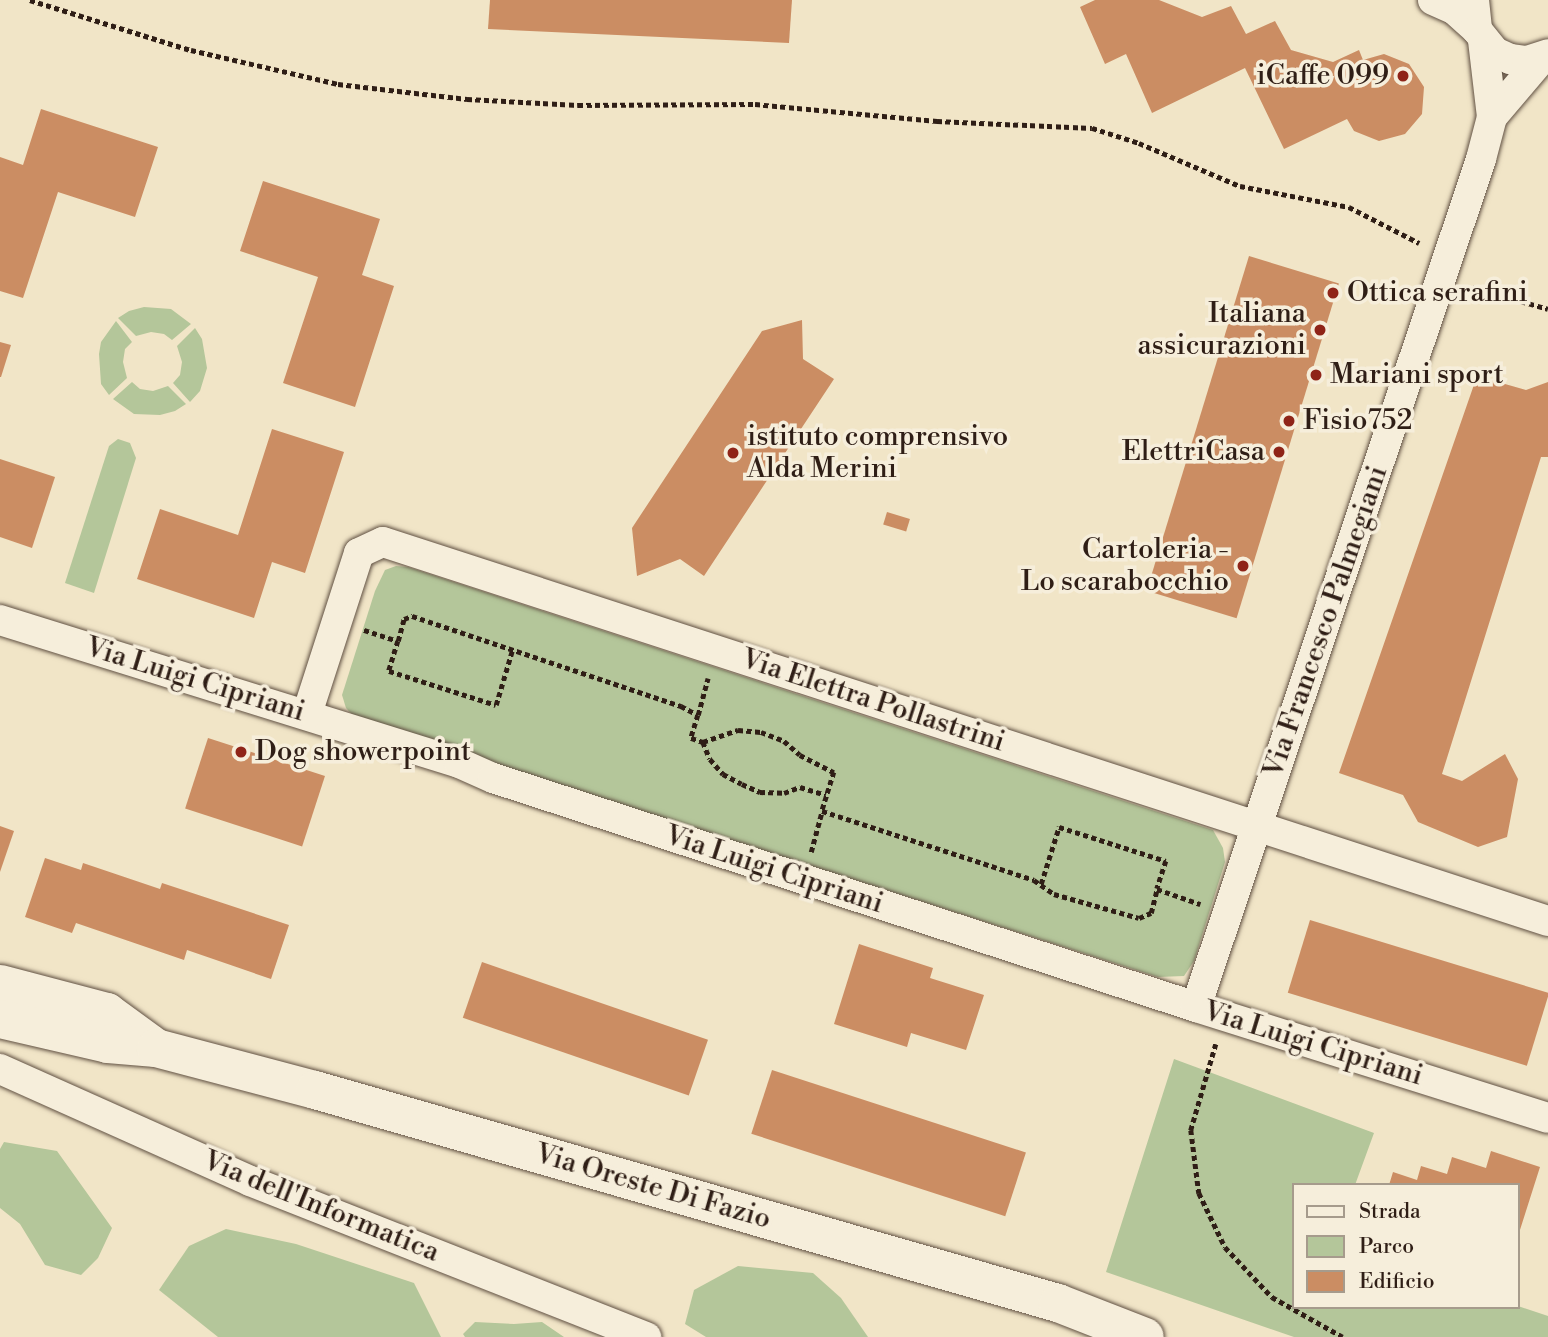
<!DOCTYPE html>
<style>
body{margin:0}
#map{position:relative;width:1548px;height:1337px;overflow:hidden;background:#f1e5c7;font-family:"Libre Bodoni",serif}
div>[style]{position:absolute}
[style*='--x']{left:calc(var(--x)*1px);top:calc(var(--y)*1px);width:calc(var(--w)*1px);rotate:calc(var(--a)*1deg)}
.green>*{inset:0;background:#b4c69a}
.building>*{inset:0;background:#cb8d63;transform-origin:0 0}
.path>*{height:4.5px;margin-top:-2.25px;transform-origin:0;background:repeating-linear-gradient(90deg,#2f1e16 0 5px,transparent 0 8.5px)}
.roads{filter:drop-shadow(0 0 2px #605042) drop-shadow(0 0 2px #605042)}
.street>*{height:30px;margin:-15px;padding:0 15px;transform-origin:15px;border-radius:15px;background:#f6eedb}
.secondary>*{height:38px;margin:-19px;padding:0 19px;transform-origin:19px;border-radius:19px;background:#f6eedb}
.dots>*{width:19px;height:19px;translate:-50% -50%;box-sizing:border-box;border:4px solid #f6eedb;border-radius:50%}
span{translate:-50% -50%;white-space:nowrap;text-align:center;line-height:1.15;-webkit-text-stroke:7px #f6eedb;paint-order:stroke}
.poi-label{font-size:28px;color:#2f1e16}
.right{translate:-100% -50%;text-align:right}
.left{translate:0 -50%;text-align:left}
.street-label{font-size:28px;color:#2f1e16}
.legend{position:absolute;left:1292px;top:1183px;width:228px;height:126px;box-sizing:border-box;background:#f6eedb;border:2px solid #a69b8c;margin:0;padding:9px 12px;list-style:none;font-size:21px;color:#2f1e16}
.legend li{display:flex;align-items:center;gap:14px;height:35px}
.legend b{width:35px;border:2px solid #a69b8c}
</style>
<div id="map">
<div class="green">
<div style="clip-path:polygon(144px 307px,171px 309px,191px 324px,172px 340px,164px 334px,151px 332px,136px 336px,118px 318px,129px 311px)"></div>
<div style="clip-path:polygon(116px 321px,132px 342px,125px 349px,123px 362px,127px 378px,109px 395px,101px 384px,99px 354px,101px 342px)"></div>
<div style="clip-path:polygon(195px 328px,202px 339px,207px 368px,200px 391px,190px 402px,173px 383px,180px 375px,182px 362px,177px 346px)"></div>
<div style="clip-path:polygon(132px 382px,140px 389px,153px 391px,168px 386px,186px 404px,175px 411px,160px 415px,134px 414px,113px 399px)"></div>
<div style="clip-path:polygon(118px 439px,130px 443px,136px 458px,94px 593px,65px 583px,109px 446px)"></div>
<div style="clip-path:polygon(396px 566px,408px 567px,1213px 830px,1223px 848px,1225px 862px,1194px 961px,1184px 976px,1158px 977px,358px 721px,346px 708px,342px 695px,375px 591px,385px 570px)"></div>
<div style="clip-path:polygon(1174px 1059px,1374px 1133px,1355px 1185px,1294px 1185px,1294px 1307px,1518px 1306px,1548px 1316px,1548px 1337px,1294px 1337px,1106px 1272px)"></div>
<div style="clip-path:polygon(4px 1142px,57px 1151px,112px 1228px,98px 1258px,81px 1275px,45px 1265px,20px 1224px,0 1208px,0 1149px)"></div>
<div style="clip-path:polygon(226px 1229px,296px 1244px,414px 1283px,441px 1337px,218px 1337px,159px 1290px,189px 1246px)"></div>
<div style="clip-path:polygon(738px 1266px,813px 1273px,841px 1298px,868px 1337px,706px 1337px,685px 1324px,694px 1290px)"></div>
<div style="clip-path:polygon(475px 1322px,514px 1324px,542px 1322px,564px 1337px,465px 1337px,463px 1334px)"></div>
</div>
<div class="building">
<div style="clip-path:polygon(490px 0,792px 0,789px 43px,488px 29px)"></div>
<div style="clip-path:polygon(1095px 0,1159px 0,1202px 17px,1231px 6px,1246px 34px,1275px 21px,1291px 50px,1333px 62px,1359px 50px,1363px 60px,1384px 54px,1409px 64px,1424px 87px,1422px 114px,1405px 134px,1379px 141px,1354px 131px,1347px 119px,1284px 149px,1245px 68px,1152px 113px,1126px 54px,1105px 64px,1080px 7px)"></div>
<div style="clip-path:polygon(41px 109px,158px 147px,135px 217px,58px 192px,23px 298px,0 291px,0 157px,23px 165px)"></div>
<div style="clip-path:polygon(263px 181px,380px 219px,362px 275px,394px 286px,355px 407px,283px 383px,318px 277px,240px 251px)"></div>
<div style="left:1249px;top:256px;width:94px;height:350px;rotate:17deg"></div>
<div style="clip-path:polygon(802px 320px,803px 359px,834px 379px,704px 576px,680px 559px,637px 576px,632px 528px,762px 331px)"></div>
<div style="clip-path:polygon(0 342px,11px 345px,1px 377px,0 377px)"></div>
<div style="clip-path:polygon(1477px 376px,1526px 390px,1548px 382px,1548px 457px,1541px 457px,1442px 774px,1462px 781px,1505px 754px,1518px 779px,1507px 837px,1478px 847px,1418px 822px,1403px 795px,1339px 773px)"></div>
<div style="clip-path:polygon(272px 429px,344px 452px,305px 573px,272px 562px,254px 618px,137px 579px,160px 509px,238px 535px)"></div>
<div style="clip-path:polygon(0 459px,55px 477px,32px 548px,0 537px)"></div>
<div style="left:887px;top:512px;width:24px;height:13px;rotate:17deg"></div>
<div style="left:208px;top:738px;width:123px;height:74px;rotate:18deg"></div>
<div style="clip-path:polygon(0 826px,14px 831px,0 872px)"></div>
<div style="clip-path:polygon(45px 858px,81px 870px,83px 863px,160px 889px,162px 883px,289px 925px,271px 979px,187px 950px,184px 960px,76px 923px,72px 933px,25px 917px)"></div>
<div style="left:1310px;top:920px;width:250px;height:76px;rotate:17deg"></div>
<div style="clip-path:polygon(859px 944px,933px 968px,930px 978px,984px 995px,966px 1050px,911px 1033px,907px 1047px,834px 1024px)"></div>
<div style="left:482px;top:962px;width:239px;height:59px;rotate:19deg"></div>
<div style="left:772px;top:1070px;width:267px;height:67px;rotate:18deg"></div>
<div style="clip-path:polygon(1491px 1151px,1540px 1167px,1519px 1233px,1518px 1185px,1389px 1185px,1393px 1172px,1417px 1180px,1421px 1166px,1447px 1174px,1452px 1157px,1486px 1168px)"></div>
</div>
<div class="path">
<div style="--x:30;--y:0;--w:169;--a:17.3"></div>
<div style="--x:191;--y:50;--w:151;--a:13"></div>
<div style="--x:338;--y:84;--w:130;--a:6.6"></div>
<div style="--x:467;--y:99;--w:111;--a:3.1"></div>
<div style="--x:578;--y:105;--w:177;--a:-0.3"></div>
<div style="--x:755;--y:104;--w:183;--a:5.3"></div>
<div style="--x:937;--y:121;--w:155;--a:2.6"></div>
<div style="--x:1092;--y:128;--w:49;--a:17.7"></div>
<div style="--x:1139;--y:143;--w:110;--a:23.1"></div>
<div style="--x:1240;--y:186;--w:111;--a:10.9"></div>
<div style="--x:1349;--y:207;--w:79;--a:27.2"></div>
<div style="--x:1472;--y:287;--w:79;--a:16.1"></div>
<div style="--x:364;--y:630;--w:36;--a:18"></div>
<div style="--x:398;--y:641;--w:23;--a:-75"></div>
<div style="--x:404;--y:619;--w:9;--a:-21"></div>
<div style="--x:412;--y:616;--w:284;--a:18.5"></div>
<div style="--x:681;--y:706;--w:19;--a:28"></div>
<div style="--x:698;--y:715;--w:24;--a:107"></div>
<div style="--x:691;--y:738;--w:13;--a:18"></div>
<div style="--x:703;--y:742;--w:37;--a:-19"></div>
<div style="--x:738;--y:730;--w:23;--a:5"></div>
<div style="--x:761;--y:732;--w:25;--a:21"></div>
<div style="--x:784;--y:741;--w:21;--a:41"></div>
<div style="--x:800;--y:755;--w:38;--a:27"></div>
<div style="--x:834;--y:772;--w:41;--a:107.1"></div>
<div style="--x:822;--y:811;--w:223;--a:18"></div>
<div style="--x:1034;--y:880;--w:24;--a:35"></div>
<div style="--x:1054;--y:894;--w:88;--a:15.8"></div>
<div style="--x:1139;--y:918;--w:13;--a:-23"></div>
<div style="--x:1151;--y:913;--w:25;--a:-76"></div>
<div style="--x:1157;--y:889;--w:46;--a:19.2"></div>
<div style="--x:398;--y:641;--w:31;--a:107"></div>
<div style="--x:389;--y:671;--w:112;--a:17.6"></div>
<div style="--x:496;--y:705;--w:56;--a:-73.5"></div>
<div style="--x:698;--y:715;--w:38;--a:-75"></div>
<div style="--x:703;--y:742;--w:18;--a:68"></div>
<div style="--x:710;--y:759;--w:20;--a:49"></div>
<div style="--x:723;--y:774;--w:21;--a:28"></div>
<div style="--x:742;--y:784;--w:20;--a:24"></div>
<div style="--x:760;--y:792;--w:24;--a:2"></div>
<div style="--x:784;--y:793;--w:17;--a:-21"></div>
<div style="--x:800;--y:787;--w:27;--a:17"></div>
<div style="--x:811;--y:852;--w:42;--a:-75"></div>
<div style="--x:1041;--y:884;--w:60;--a:-72.5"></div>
<div style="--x:1059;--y:827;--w:112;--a:17.6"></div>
<div style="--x:1166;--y:861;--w:29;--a:108"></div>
<div style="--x:1216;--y:1044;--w:90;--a:106.2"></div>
<div style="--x:1191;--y:1130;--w:64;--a:82.8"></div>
<div style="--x:1199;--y:1193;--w:60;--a:64.3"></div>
<div style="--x:1225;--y:1247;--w:69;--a:46.8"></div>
<div style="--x:1272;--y:1297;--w:81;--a:29.4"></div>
</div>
<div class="roads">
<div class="street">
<div style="--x:1433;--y:0;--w:24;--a:24"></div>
<div style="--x:1455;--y:10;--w:30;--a:42"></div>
<div style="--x:1474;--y:0;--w:30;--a:84"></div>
<div style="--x:1477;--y:30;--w:28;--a:51"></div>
<div style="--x:1495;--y:52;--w:17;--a:25"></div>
<div style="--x:1510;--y:59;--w:17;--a:7"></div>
<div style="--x:1527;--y:61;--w:22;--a:-18"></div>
<div style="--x:1492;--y:117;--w:79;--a:-49.6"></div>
<div style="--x:0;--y:620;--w:481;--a:17.3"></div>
<div style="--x:459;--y:763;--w:37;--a:24"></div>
<div style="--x:493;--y:778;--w:739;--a:18.04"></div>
<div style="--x:1196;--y:1007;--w:369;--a:17.5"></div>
<div style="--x:307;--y:714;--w:169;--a:-72.1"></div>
<div style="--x:359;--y:553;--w:26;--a:-25"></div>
<div style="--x:383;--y:542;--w:1225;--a:18.02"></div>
<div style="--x:1196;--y:1007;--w:895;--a:-71.42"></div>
<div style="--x:1481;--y:159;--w:43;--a:-75.3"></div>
<div style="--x:1492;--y:117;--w:78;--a:-96.7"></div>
<div style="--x:0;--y:1069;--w:274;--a:24.1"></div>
<div style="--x:250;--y:1181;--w:426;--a:21.5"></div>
</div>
<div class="secondary">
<div style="--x:0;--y:984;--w:111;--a:14.7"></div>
<div style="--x:107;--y:1012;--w:59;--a:36.1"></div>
<div style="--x:0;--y:1019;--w:111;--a:13"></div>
<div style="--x:108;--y:1044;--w:48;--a:4.8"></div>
<div style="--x:156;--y:1048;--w:164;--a:14.8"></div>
<div style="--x:315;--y:1090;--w:773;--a:16"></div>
<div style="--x:1058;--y:1303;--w:93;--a:21.3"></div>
</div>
</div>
<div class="dots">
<div style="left:1403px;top:76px;background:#8f2418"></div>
<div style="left:1333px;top:293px;background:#8f2418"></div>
<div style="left:1320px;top:330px;background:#8f2418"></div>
<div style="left:1316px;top:375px;background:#8f2418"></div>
<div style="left:1289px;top:421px;background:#8f2418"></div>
<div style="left:1279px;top:452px;background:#8f2418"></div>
<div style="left:733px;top:453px;background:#8f2418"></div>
<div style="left:1243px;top:566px;background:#8f2418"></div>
<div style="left:241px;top:752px;background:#8f2418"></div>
</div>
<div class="poi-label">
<span class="right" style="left:1389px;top:76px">iCaffe 099</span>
<span class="left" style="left:1347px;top:293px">Ottica serafini</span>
<span class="right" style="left:1306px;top:330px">Italiana<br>assicurazioni</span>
<span class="left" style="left:1330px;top:375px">Mariani sport</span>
<span class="left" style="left:1303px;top:421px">Fisio752</span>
<span class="left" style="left:747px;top:453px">istituto comprensivo<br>Alda Merini</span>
<span class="right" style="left:1265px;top:452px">ElettriCasa</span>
<span class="right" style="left:1229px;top:566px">Cartoleria -<br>Lo scarabocchio</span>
<span class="left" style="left:255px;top:752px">Dog showerpoint</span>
</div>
<div class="street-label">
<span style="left:1326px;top:622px;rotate:-71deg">Via Francesco Palmegiani</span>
<span style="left:195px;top:680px;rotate:17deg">Via Luigi Cipriani</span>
<span style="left:873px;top:701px;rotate:18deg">Via Elettra Pollastrini</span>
<span style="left:774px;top:870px;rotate:18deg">Via Luigi Cipriani</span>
<span style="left:1313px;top:1044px;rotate:17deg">Via Luigi Cipriani</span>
<span style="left:653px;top:1187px;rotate:16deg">Via Oreste Di Fazio</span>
<span style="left:321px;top:1207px;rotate:22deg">Via dell'Informatica</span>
</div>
<ul class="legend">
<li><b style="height:9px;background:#f6eedb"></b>Strada</li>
<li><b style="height:19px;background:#b4c69a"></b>Parco</li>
<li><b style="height:19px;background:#cb8d63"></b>Edificio</li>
</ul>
</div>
